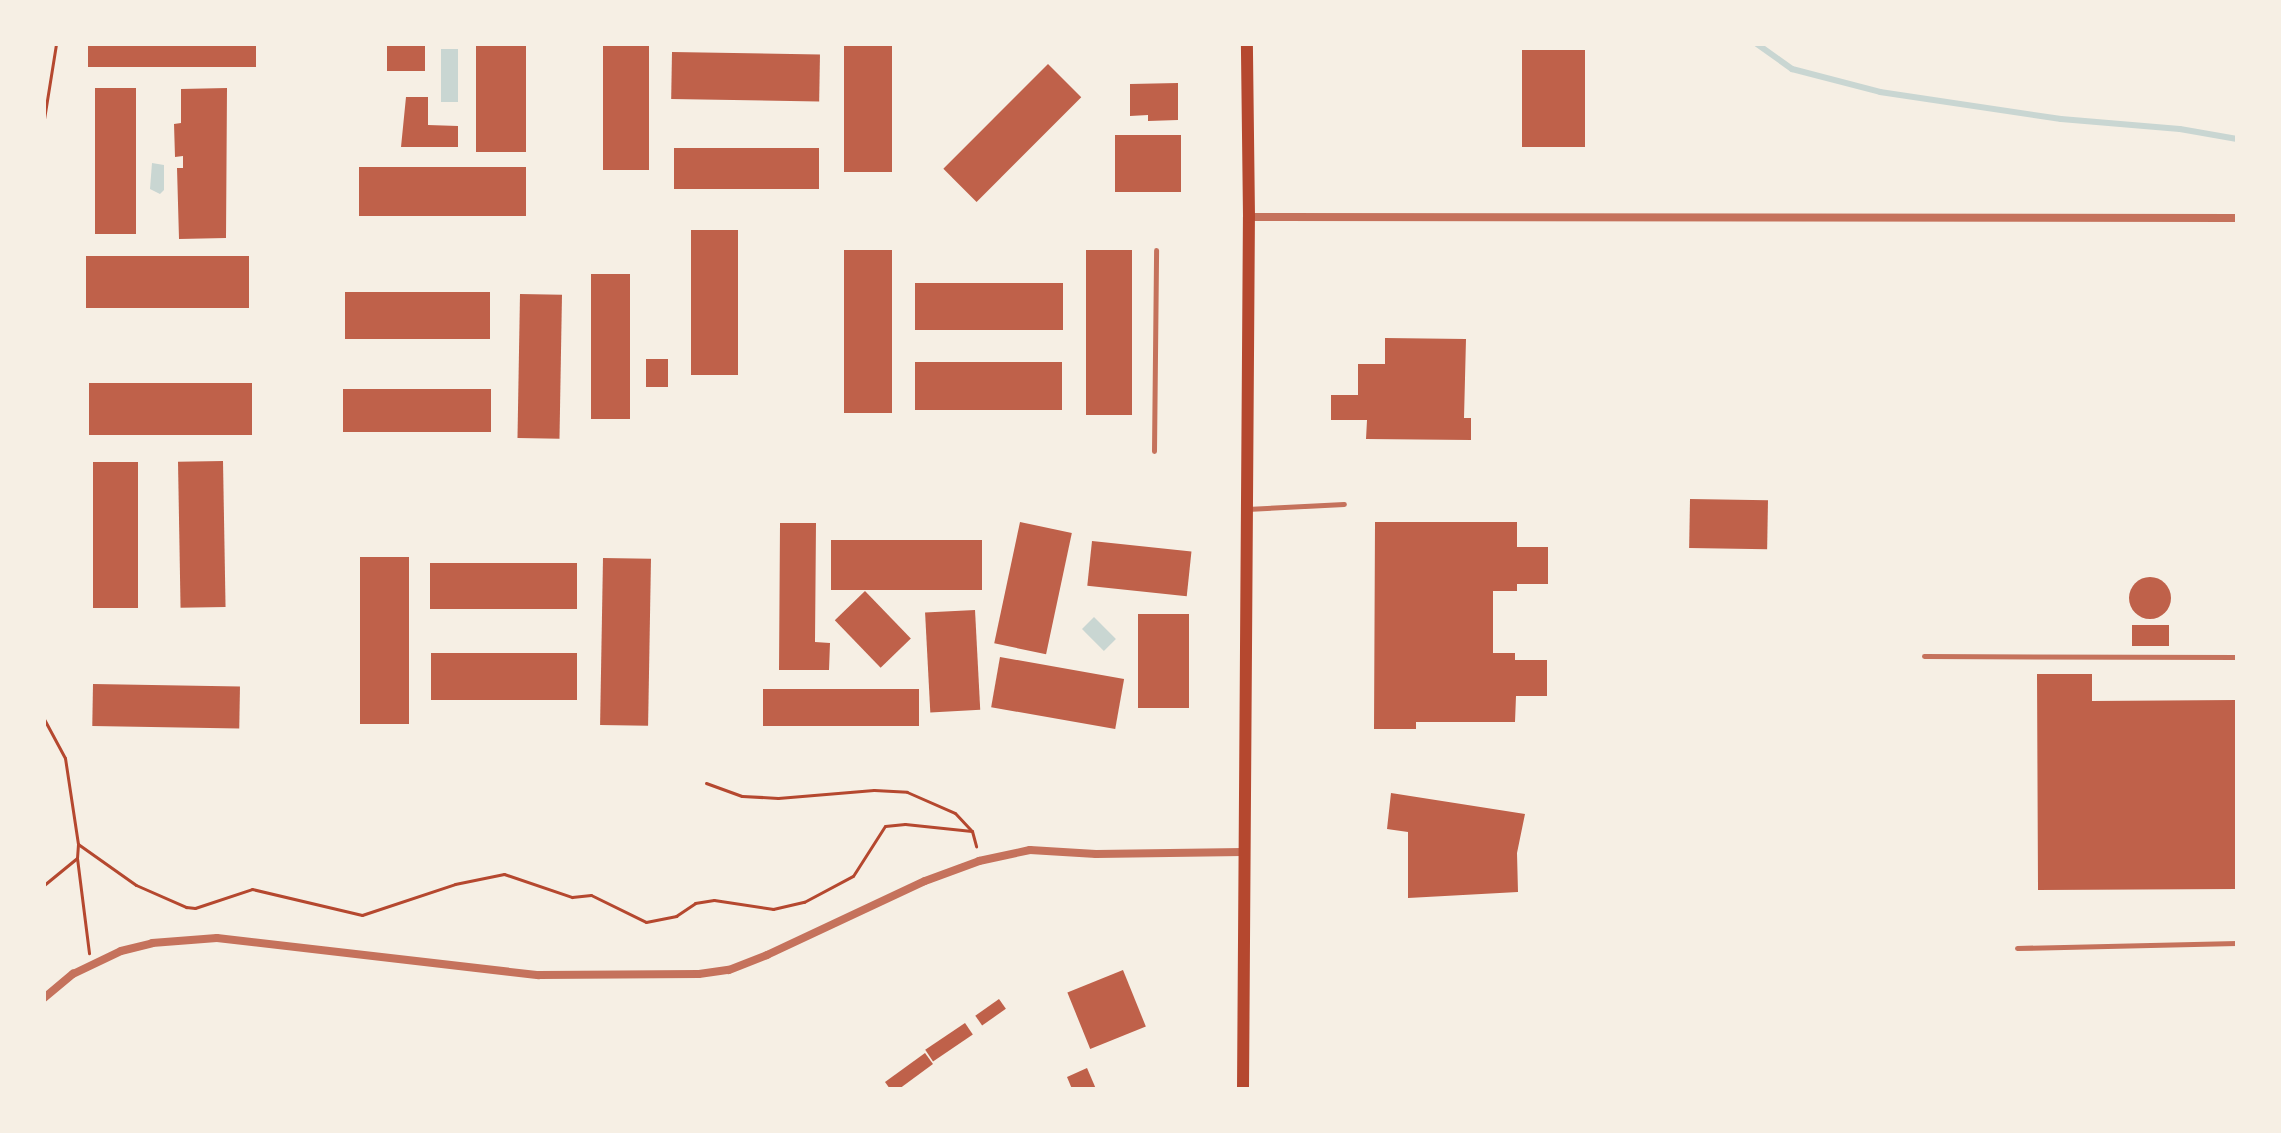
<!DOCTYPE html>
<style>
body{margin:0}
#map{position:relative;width:2281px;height:1133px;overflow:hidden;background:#f6efe4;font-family:"Varela Round",sans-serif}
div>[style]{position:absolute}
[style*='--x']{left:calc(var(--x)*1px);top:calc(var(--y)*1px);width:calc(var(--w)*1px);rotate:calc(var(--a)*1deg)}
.water>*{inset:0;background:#c9d6d2;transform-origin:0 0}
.stream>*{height:6px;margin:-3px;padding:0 3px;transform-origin:3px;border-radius:3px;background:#c9d6d2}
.building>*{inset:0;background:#bf614a;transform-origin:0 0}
.round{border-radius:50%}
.path>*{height:3px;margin:-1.5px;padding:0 1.5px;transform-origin:1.5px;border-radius:1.5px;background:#b5482f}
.service>*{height:5px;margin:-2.5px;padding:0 2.5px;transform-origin:2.5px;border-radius:2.5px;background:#c5725c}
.minor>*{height:8px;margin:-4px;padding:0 4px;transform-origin:4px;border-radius:4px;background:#c5725c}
.secondary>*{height:12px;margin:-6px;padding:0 6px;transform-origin:6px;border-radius:6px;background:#b5482f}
span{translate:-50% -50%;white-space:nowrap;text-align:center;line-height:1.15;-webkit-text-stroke:6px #f6efe4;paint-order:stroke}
.frame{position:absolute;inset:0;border:46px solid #f6efe4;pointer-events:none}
</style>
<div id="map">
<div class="water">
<div style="left:441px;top:49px;width:17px;height:53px"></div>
<div style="clip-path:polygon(152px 163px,164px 165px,164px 190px,160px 194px,150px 189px)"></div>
<div style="left:1094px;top:617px;width:31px;height:17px;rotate:45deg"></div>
</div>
<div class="stream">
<div style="--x:1757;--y:44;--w:43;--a:35.5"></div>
<div style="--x:1792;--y:69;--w:91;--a:14.6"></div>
<div style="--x:1880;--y:92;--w:183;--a:8.5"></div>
<div style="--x:2061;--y:119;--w:119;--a:4.8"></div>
<div style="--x:2180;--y:129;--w:58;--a:10"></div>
</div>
<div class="building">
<div style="left:88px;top:44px;width:168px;height:23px"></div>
<div style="left:387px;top:44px;width:38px;height:27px"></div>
<div style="left:476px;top:44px;width:50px;height:108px"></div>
<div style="left:603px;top:44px;width:46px;height:126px"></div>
<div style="left:844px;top:44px;width:48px;height:128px"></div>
<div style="left:1522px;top:50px;width:63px;height:97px"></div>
<div style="left:672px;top:52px;width:148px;height:47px;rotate:1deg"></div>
<div style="left:1048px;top:64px;width:47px;height:148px;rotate:45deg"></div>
<div style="clip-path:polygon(1178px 83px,1178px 120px,1148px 121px,1148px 115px,1130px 116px,1130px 84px)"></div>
<div style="left:95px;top:88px;width:41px;height:146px"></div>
<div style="clip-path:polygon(227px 88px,226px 238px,179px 239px,177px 168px,183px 168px,183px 156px,175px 157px,174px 124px,181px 123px,181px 89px)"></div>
<div style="clip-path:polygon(406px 97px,428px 97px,428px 125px,458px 126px,458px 147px,401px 147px)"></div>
<div style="left:1115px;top:135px;width:66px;height:57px"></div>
<div style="left:674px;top:148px;width:145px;height:41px"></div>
<div style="left:359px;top:167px;width:167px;height:49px"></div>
<div style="left:691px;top:230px;width:47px;height:145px"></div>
<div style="left:844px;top:250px;width:48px;height:163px"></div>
<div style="left:1086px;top:250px;width:46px;height:165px"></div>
<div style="left:86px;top:256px;width:163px;height:52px"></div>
<div style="left:591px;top:274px;width:39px;height:145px"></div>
<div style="left:915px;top:283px;width:148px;height:47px"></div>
<div style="left:345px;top:292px;width:145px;height:47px"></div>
<div style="left:520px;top:294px;width:42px;height:144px;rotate:1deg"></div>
<div style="clip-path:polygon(1385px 338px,1466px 339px,1464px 418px,1471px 418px,1471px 440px,1366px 439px,1367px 420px,1331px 420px,1331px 395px,1358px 395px,1358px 364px,1385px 364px)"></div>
<div style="left:646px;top:359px;width:22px;height:28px"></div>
<div style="left:915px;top:362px;width:147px;height:48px"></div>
<div style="left:89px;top:383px;width:163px;height:52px"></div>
<div style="left:491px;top:389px;width:43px;height:148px;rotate:90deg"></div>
<div style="left:223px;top:461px;width:146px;height:45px;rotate:89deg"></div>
<div style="left:93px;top:462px;width:45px;height:146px"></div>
<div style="left:1690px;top:499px;width:78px;height:49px;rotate:1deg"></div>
<div style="left:1020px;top:522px;width:53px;height:124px;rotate:12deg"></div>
<div style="clip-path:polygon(1375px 522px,1517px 522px,1517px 547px,1548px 547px,1548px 584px,1517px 584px,1517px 591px,1493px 591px,1493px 653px,1515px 653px,1515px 660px,1547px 660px,1547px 696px,1516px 696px,1515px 722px,1416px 722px,1416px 729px,1374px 729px)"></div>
<div style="clip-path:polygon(780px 523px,816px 523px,815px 642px,830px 643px,829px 670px,779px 670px)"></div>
<div style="left:831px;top:540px;width:151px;height:50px"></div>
<div style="left:1092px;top:541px;width:100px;height:45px;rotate:6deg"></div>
<div style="left:360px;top:557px;width:49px;height:167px"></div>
<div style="left:603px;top:558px;width:48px;height:167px;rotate:1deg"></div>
<div style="left:577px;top:563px;width:46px;height:147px;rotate:90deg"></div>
<div class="round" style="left:2129px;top:577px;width:42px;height:42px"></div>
<div style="left:865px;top:591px;width:66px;height:42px;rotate:46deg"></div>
<div style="left:975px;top:610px;width:100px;height:50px;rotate:87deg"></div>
<div style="left:1138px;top:614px;width:51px;height:94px"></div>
<div style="left:2132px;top:625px;width:37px;height:21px"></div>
<div style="left:577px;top:653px;width:47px;height:146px;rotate:90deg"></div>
<div style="left:1000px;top:657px;width:126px;height:51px;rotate:10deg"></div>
<div style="clip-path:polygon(2037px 674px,2092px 674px,2092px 701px,2237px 700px,2237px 889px,2038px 890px)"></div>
<div style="left:93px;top:684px;width:147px;height:42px;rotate:1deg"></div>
<div style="left:763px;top:689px;width:156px;height:37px"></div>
<div style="clip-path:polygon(1391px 793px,1525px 814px,1517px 853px,1518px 892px,1408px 898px,1408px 832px,1387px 829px)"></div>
<div style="left:1123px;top:970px;width:61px;height:60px;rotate:68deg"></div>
<div style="left:999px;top:999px;width:12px;height:29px;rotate:55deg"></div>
<div style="left:965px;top:1023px;width:14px;height:48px;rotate:56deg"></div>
<div style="clip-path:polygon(925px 1053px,933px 1064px,899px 1089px,890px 1089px,885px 1082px)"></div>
<div style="clip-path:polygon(1087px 1068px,1096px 1089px,1072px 1089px,1067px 1077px)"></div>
</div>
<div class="path">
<div style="--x:44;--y:119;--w:76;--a:-80.9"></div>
<div style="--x:44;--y:719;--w:44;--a:61.7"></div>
<div style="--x:65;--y:758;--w:87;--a:81.4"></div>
<div style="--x:78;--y:844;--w:14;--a:94"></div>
<div style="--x:77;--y:858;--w:43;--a:140.7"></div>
<div style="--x:706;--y:783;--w:38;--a:20"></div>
<div style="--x:742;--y:796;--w:36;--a:3"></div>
<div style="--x:778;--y:798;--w:96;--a:-4.8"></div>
<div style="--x:874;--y:790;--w:33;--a:3"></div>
<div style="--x:907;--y:792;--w:52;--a:23.6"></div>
<div style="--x:955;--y:813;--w:25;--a:47"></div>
<div style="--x:78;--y:844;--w:71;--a:35.3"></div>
<div style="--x:136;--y:885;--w:55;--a:23.7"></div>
<div style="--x:186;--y:907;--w:9;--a:6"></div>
<div style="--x:195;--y:908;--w:60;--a:-18.4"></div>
<div style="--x:252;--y:889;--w:113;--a:13.3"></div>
<div style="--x:362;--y:915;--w:98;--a:-18.4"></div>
<div style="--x:455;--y:884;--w:50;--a:-11.5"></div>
<div style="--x:504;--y:874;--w:72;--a:18.7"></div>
<div style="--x:572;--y:897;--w:19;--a:-6"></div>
<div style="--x:591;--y:895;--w:61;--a:26.1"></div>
<div style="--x:646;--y:922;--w:31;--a:-11"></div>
<div style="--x:676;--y:916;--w:23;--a:-34"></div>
<div style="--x:695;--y:903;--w:19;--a:-9"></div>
<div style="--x:714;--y:900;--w:60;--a:8.7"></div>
<div style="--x:773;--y:909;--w:32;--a:-13"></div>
<div style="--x:804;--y:902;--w:55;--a:-28"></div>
<div style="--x:853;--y:876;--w:59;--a:-57.4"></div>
<div style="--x:885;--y:826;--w:20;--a:-6"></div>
<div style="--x:905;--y:824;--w:67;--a:6"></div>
<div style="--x:972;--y:831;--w:16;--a:75"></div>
<div style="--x:77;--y:858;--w:96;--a:82.8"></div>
</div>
<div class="service">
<div style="--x:1154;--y:451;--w:201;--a:-89.4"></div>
<div style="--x:1247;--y:509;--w:97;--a:-3"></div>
<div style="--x:1924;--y:656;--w:313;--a:0.2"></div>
<div style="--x:2017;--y:948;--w:220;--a:-1.3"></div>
</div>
<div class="minor">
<div style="--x:1249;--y:217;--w:988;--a:0.06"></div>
<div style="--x:44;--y:998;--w:38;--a:-40"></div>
<div style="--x:73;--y:974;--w:53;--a:-25.6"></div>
<div style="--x:121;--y:951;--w:32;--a:-14"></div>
<div style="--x:152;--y:943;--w:65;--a:-4.4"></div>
<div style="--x:217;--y:938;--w:324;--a:6.6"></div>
<div style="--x:539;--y:975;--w:160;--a:-0.4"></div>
<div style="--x:699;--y:974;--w:30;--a:-8"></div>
<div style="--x:729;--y:970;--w:41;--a:-21.5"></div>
<div style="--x:767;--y:955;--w:174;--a:-25.1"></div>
<div style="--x:925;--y:881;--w:58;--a:-20.3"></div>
<div style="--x:979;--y:861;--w:52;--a:-12.2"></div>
<div style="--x:1030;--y:850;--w:66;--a:3.5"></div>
<div style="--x:1096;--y:854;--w:147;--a:-0.8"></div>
</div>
<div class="secondary">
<div style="--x:1243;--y:1089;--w:872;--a:-89.61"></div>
<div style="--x:1249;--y:217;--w:173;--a:-90.7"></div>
</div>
<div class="frame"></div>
</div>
